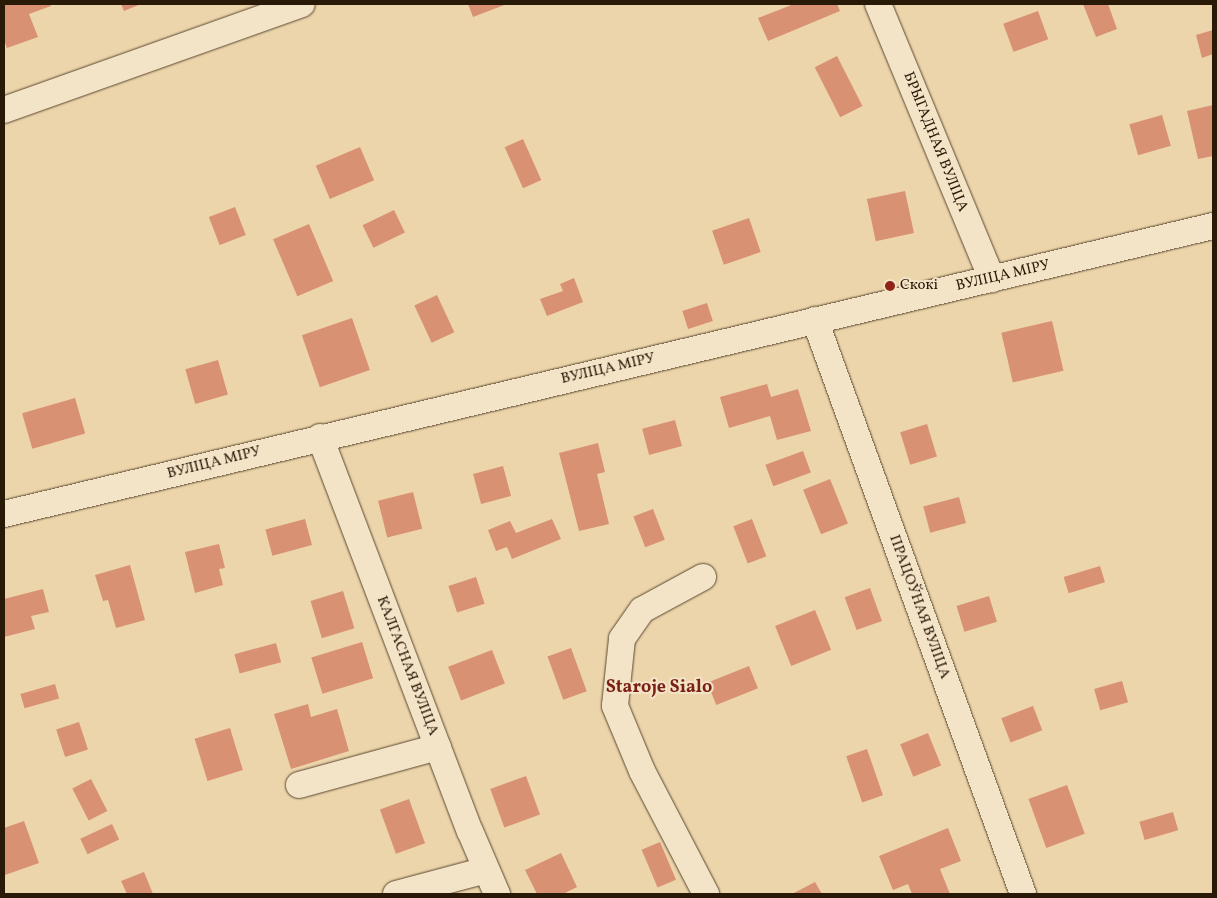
<!DOCTYPE html>
<meta charset="utf-8">
<style>
body{margin:0}
#map{position:relative;width:1217px;height:898px;overflow:hidden;background:#edd5ab;font-family:Vollkorn,serif}
div>[style]{position:absolute}
[style*='--x']{left:calc(var(--x)*1px);top:calc(var(--y)*1px);width:calc(var(--w)*1px);rotate:calc(var(--a)*1deg)}
.building>*{inset:0;background:#d89173;transform-origin:0 0}
.roads{filter:drop-shadow(0 0 1px #5a4830) drop-shadow(0 0 1px #5a4830)}
.minor>*{height:26px;margin:-13px;padding:0 13px;transform-origin:13px;border-radius:13px;background:#f3e4c8}
.dots>*{width:14px;height:14px;translate:-50% -50%;box-sizing:border-box;border:2px solid #f3e4c8;border-radius:50%}
span{translate:-50% -50%;white-space:nowrap;text-align:center;line-height:1.15;-webkit-text-stroke:4px #f3e4c8;paint-order:stroke}
.street-label{font-size:15px;color:#291907}
.poi-label{font-size:15px;color:#291907}
.left{translate:0 -50%;text-align:left}
.quarter-label{font-size:18px;color:#7a1f14;font-weight:700}
.frame{position:absolute;inset:0;border:5px solid #291907;pointer-events:none}
</style>
<div id="map">
<div class="building">
<div style="clip-path:polygon(4px 4px,50px 4px,51px 6px,29px 14px,38px 37px,7px 48px,4px 40px)"></div>
<div style="clip-path:polygon(121px 4px,141px 4px,124px 11px)"></div>
<div style="clip-path:polygon(468px 4px,507px 4px,473px 17px)"></div>
<div style="clip-path:polygon(794px 4px,837px 4px,840px 11px,768px 41px,758px 18px)"></div>
<div style="clip-path:polygon(1083px 4px,1108px 4px,1117px 29px,1096px 37px)"></div>
<div style="left:1038px;top:11px;width:30px;height:37px;rotate:70deg"></div>
<div style="clip-path:polygon(1213px 30px,1213px 54px,1202px 58px,1196px 35px)"></div>
<div style="left:837px;top:56px;width:56px;height:25px;rotate:63deg"></div>
<div style="clip-path:polygon(1213px 105px,1213px 156px,1198px 159px,1187px 111px)"></div>
<div style="left:1162px;top:115px;width:32px;height:34px;rotate:74deg"></div>
<div style="left:523px;top:139px;width:45px;height:20px;rotate:66deg"></div>
<div style="left:360px;top:147px;width:36px;height:48px;rotate:67deg"></div>
<div style="left:905px;top:191px;width:43px;height:39px;rotate:78deg"></div>
<div style="left:235px;top:207px;width:30px;height:28px;rotate:69deg"></div>
<div style="left:394px;top:210px;width:25px;height:35px;rotate:64deg"></div>
<div style="left:749px;top:218px;width:36px;height:39px;rotate:71deg"></div>
<div style="left:309px;top:224px;width:62px;height:39px;rotate:67deg"></div>
<div style="clip-path:polygon(574px 278px,583px 302px,547px 316px,540px 299px,563px 291px,560px 284px)"></div>
<div style="left:437px;top:295px;width:41px;height:25px;rotate:65deg"></div>
<div style="left:707px;top:303px;width:19px;height:26px;rotate:72deg"></div>
<div style="left:352px;top:318px;width:55px;height:53px;rotate:71deg"></div>
<div style="left:1052px;top:321px;width:51px;height:52px;rotate:77deg"></div>
<div style="left:218px;top:360px;width:36px;height:34px;rotate:74deg"></div>
<div style="clip-path:polygon(767px 384px,771px 397px,798px 389px,811px 431px,777px 440px,770px 416px,729px 428px,720px 397px)"></div>
<div style="left:75px;top:398px;width:37px;height:55px;rotate:74deg"></div>
<div style="left:675px;top:420px;width:27px;height:34px;rotate:75deg"></div>
<div style="left:927px;top:424px;width:34px;height:28px;rotate:73deg"></div>
<div style="clip-path:polygon(598px 443px,605px 472px,597px 474px,609px 524px,579px 531px,559px 453px)"></div>
<div style="left:803px;top:451px;width:23px;height:40px;rotate:70deg"></div>
<div style="left:503px;top:466px;width:31px;height:31px;rotate:75deg"></div>
<div style="left:830px;top:479px;width:48px;height:29px;rotate:68deg"></div>
<div style="left:413px;top:492px;width:38px;height:36px;rotate:76deg"></div>
<div style="left:959px;top:497px;width:27px;height:37px;rotate:75deg"></div>
<div style="left:653px;top:509px;width:33px;height:21px;rotate:69deg"></div>
<div style="left:305px;top:519px;width:27px;height:41px;rotate:75deg"></div>
<div style="clip-path:polygon(552px 519px,561px 539px,512px 559px,507px 547px,496px 551px,488px 530px,510px 521px,516px 533px)"></div>
<div style="left:752px;top:519px;width:40px;height:20px;rotate:69deg"></div>
<div style="clip-path:polygon(219px 544px,225px 568px,219px 569px,223px 585px,195px 593px,185px 552px)"></div>
<div style="clip-path:polygon(130px 565px,145px 620px,116px 628px,108px 600px,103px 601px,95px 575px)"></div>
<div style="left:1100px;top:566px;width:17px;height:38px;rotate:73deg"></div>
<div style="left:476px;top:577px;width:28px;height:29px;rotate:72deg"></div>
<div style="left:870px;top:588px;width:35px;height:27px;rotate:70deg"></div>
<div style="clip-path:polygon(43px 589px,49px 612px,31px 616px,35px 629px,4px 637px,4px 599px)"></div>
<div style="left:343px;top:591px;width:39px;height:34px;rotate:73deg"></div>
<div style="left:989px;top:596px;width:27px;height:34px;rotate:73deg"></div>
<div style="left:815px;top:610px;width:43px;height:43px;rotate:68deg"></div>
<div style="left:362px;top:642px;width:38px;height:53px;rotate:73deg"></div>
<div style="left:276px;top:643px;width:20px;height:43px;rotate:75deg"></div>
<div style="left:571px;top:648px;width:46px;height:25px;rotate:70deg"></div>
<div style="left:492px;top:650px;width:36px;height:47px;rotate:69deg"></div>
<div style="left:749px;top:666px;width:24px;height:45px;rotate:68deg"></div>
<div style="left:1122px;top:681px;width:22px;height:29px;rotate:74deg"></div>
<div style="left:55px;top:684px;width:15px;height:36px;rotate:74deg"></div>
<div style="clip-path:polygon(308px 704px,311px 717px,337px 709px,349px 751px,291px 769px,274px 714px)"></div>
<div style="left:1033px;top:706px;width:26px;height:34px;rotate:69deg"></div>
<div style="left:79px;top:722px;width:29px;height:24px;rotate:72deg"></div>
<div style="left:230px;top:728px;width:44px;height:37px;rotate:73deg"></div>
<div style="left:928px;top:733px;width:35px;height:30px;rotate:68deg"></div>
<div style="left:867px;top:749px;width:49px;height:22px;rotate:71deg"></div>
<div style="left:526px;top:776px;width:41px;height:38px;rotate:70deg"></div>
<div style="left:91px;top:779px;width:36px;height:21px;rotate:63deg"></div>
<div style="left:1067px;top:785px;width:52px;height:41px;rotate:70deg"></div>
<div style="left:409px;top:799px;width:47px;height:31px;rotate:70deg"></div>
<div style="left:1173px;top:812px;width:19px;height:35px;rotate:74deg"></div>
<div style="clip-path:polygon(24px 821px,39px 863px,5px 875px,4px 828px)"></div>
<div style="left:112px;top:824px;width:17px;height:35px;rotate:65deg"></div>
<div style="clip-path:polygon(948px 828px,961px 861px,940px 869px,950px 894px,912px 894px,908px 884px,893px 890px,879px 856px)"></div>
<div style="left:660px;top:842px;width:41px;height:20px;rotate:67deg"></div>
<div style="clip-path:polygon(561px 853px,577px 887px,563px 894px,537px 894px,525px 870px)"></div>
<div style="clip-path:polygon(144px 872px,153px 894px,127px 894px,121px 881px)"></div>
<div style="clip-path:polygon(815px 882px,822px 894px,792px 894px)"></div>
</div>
<div class="roads">
<div class="minor">
<div style="--x:878;--y:4;--w:298;--a:67.5"></div>
<div style="--x:4;--y:110;--w:316;--a:-19.6"></div>
<div style="--x:815;--y:320;--w:611;--a:70.08"></div>
<div style="--x:320;--y:437;--w:422;--a:69.2"></div>
<div style="--x:470;--y:831;--w:69;--a:66.8"></div>
<div style="--x:4;--y:514;--w:1243;--a:-13.4"></div>
<div style="--x:703;--y:577;--w:69;--a:151.6"></div>
<div style="--x:642;--y:610;--w:35;--a:125"></div>
<div style="--x:622;--y:639;--w:67;--a:96"></div>
<div style="--x:615;--y:706;--w:70;--a:67.4"></div>
<div style="--x:642;--y:771;--w:139;--a:62.5"></div>
<div style="--x:299;--y:785;--w:144;--a:-15.3"></div>
<div style="--x:396;--y:894;--w:93;--a:-14.9"></div>
</div>
</div>
<div class="dots">
<div style="left:890px;top:286px;background:#8f2418"></div>
</div>
<div class="street-label">
<span style="left:935px;top:142px;rotate:68deg">БРЫГАДНАЯ ВУЛІЦА</span>
<span style="left:1003px;top:276px;rotate:-13deg">ВУЛІЦА МІРУ</span>
<span style="left:608px;top:369px;rotate:-13deg">ВУЛІЦА МІРУ</span>
<span style="left:214px;top:463px;rotate:-14deg">ВУЛІЦА МІРУ</span>
<span style="left:919px;top:607px;rotate:70deg">ПРАЦОЎНАЯ ВУЛІЦА</span>
<span style="left:407px;top:666px;rotate:69deg">КАЛГАСНАЯ ВУЛІЦА</span>
</div>
<div class="poi-label">
<span class="left" style="left:900px;top:286px">Скокі</span>
</div>
<div class="quarter-label">
<span style="left:659px;top:688px">Staroje Sialo</span>
</div>
<div class="frame"></div>
</div>
